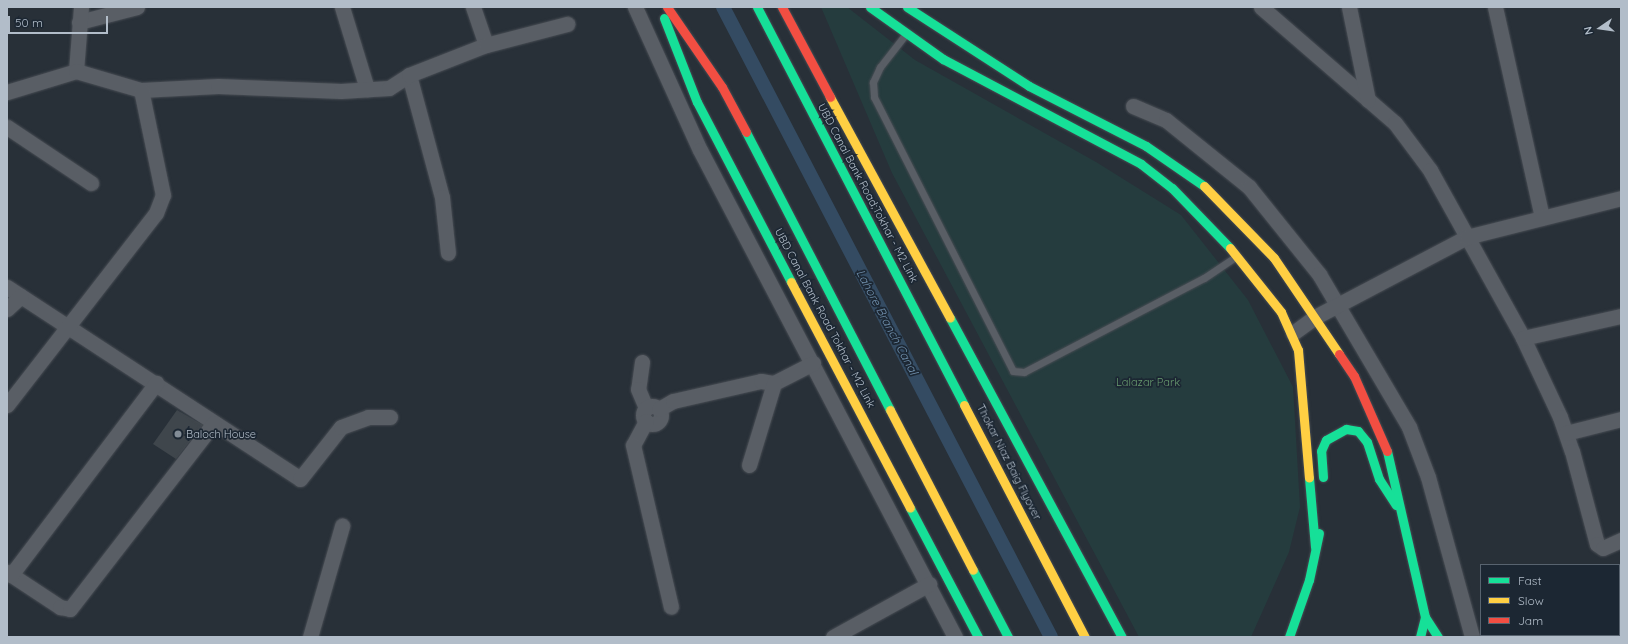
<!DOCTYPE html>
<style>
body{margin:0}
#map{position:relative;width:1628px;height:644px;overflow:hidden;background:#283038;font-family:Quicksand,sans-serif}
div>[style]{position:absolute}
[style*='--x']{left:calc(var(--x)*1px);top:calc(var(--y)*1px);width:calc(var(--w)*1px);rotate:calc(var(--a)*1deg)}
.green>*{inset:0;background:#253c3e}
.canal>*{height:14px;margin:-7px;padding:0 7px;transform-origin:7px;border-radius:7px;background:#344b62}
.building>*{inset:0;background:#3f464c}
.roads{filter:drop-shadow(0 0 1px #474c53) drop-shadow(0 0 1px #474c53)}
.lane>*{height:7px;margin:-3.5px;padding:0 3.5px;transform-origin:3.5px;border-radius:3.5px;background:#595e65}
.street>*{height:15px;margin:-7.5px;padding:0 7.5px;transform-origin:7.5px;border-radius:7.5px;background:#595e65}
.street>.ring{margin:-7.5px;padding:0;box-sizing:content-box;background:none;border:15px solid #595e65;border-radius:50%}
.fast>*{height:9px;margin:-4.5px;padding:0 4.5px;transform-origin:4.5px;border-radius:4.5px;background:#16e098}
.slow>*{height:9px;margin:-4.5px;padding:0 4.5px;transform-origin:4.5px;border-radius:4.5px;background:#ffcf43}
.jam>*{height:9px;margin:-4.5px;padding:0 4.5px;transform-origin:4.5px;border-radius:4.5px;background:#f24e42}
.dots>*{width:11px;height:11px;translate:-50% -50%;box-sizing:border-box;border:2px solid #1c2733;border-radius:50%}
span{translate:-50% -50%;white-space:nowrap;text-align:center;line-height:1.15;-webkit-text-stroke:3.5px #1c2733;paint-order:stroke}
.street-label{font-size:11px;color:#b2bdc9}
.park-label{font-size:11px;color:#689b6f}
.poi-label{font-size:11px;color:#b2bdc9}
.left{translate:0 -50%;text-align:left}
.water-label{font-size:12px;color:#7191ae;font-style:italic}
.frame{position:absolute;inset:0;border:8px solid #b2bdc9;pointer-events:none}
.legend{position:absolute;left:1480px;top:564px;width:140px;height:72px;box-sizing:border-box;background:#1c2733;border:1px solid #58636f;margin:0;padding:5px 7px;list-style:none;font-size:12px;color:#b2bdc9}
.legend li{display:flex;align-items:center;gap:8px;height:20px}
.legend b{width:20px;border:1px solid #58636f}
.north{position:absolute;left:1580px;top:8px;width:40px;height:40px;-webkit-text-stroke:3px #1c2733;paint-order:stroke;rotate:257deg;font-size:11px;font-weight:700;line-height:16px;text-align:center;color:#b2bdc9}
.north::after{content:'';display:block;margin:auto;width:14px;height:18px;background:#b2bdc9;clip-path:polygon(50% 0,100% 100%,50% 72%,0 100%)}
.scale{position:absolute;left:8px;top:16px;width:100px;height:18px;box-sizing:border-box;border:2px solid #b2bdc9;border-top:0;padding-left:5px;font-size:12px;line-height:14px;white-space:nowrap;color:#b2bdc9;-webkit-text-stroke:3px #1c2733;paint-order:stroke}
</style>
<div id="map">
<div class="green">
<div style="clip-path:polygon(821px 7px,847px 7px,915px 60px,1096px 162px,1181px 215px,1248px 300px,1293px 387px,1300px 507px,1289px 552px,1251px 637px,1139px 637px,892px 173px)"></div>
</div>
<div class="canal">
<div style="--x:723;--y:7;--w:710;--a:62.5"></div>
</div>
<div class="building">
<div style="clip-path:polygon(177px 410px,203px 425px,176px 459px,153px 444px)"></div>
</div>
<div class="roads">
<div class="lane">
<div style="--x:905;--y:35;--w:41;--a:128"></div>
<div style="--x:880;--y:67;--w:17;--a:115"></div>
<div style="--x:873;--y:82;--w:15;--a:86"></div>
<div style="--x:874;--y:97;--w:307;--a:63.1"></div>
<div style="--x:1013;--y:371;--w:11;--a:5"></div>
<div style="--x:1024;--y:372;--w:203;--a:-27.6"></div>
<div style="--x:1204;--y:278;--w:37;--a:-34"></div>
</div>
<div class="street">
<div style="--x:342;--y:7;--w:86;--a:73"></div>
<div style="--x:473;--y:7;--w:40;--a:71.1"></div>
<div style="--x:635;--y:7;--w:157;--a:65.6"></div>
<div style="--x:700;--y:150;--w:550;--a:62.36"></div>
<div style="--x:1261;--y:7;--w:177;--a:40.9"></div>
<div style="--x:1395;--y:123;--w:59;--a:53.3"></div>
<div style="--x:1430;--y:170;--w:192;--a:61"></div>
<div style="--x:1523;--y:338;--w:87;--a:64.9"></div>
<div style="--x:1560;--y:417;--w:36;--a:71"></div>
<div style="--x:1572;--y:451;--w:96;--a:75"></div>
<div style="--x:1597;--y:544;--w:7;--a:34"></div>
<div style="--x:1603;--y:548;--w:20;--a:-24"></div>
<div style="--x:1349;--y:7;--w:95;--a:78.5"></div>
<div style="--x:1495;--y:7;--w:216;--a:77.4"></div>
<div style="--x:79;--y:22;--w:60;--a:-14.5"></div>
<div style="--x:76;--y:71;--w:64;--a:-85.5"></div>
<div style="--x:409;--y:75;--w:126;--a:74.9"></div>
<div style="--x:442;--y:197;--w:56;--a:83.9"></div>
<div style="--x:7;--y:92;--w:72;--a:-16.9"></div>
<div style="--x:76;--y:71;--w:68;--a:16.3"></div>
<div style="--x:141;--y:90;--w:77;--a:-3"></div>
<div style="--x:218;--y:86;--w:123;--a:2.3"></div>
<div style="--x:341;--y:91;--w:48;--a:-3.6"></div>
<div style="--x:389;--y:88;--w:24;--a:-33"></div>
<div style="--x:409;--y:75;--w:83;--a:-21.3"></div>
<div style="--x:486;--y:45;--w:84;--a:-14.5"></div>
<div style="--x:1133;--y:106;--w:36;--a:23"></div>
<div style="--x:1166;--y:120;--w:107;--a:38.9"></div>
<div style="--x:1249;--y:187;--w:112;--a:51.2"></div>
<div style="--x:1319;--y:274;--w:178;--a:59.5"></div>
<div style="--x:1409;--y:427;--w:53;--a:69.2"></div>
<div style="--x:1428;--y:477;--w:166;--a:74.6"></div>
<div style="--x:7;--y:127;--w:101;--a:33.7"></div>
<div style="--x:7;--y:287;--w:350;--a:33.2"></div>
<div style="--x:300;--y:479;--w:66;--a:-51.7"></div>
<div style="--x:341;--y:427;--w:29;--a:-20"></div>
<div style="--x:368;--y:417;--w:22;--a:0"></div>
<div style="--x:7;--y:309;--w:19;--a:-43"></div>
<div style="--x:1293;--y:333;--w:27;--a:-36"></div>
<div style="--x:1315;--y:317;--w:172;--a:-27.8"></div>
<div style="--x:1467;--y:237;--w:159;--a:-14.2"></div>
<div style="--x:1523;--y:338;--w:100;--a:-12.7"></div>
<div style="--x:642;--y:362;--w:27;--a:98"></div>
<div style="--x:638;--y:389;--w:21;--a:67"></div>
<div style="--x:7;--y:405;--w:243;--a:-52.2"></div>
<div style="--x:156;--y:213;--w:19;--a:-69"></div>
<div style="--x:163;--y:195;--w:107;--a:-101.8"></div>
<div class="ring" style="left:643px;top:406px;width:3px;height:3px"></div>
<div style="--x:659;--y:409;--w:16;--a:-30"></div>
<div style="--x:673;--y:401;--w:90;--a:-12.8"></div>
<div style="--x:761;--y:381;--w:13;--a:9"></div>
<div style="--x:774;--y:383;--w:44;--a:-27.1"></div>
<div style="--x:646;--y:421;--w:27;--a:118"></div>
<div style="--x:633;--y:445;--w:166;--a:76.8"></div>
<div style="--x:1566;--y:433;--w:57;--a:-14.3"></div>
<div style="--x:749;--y:465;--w:86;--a:-73"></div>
<div style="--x:7;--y:572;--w:64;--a:33.4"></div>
<div style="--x:60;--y:607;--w:10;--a:11"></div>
<div style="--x:70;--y:609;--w:235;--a:-52.3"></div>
<div style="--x:11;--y:575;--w:241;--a:-52.9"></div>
<div style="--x:1619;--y:602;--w:2;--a:-27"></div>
<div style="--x:310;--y:637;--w:116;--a:-73.9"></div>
<div style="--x:833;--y:637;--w:110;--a:-28.9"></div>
<div style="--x:1541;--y:637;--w:4;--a:-27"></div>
</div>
<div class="fast">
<div style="--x:757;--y:7;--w:449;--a:62.5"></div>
<div style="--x:870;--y:7;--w:90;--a:35.5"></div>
<div style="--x:943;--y:59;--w:224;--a:27.9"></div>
<div style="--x:1141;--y:164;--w:39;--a:38"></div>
<div style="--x:1172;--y:188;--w:83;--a:46"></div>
<div style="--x:907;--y:7;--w:145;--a:32.9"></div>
<div style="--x:1029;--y:86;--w:131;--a:27.1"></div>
<div style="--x:1146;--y:146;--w:70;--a:34.6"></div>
<div style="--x:664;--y:18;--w:90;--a:68.6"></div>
<div style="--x:697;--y:102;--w:203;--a:62.4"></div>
<div style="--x:746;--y:132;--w:313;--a:62.6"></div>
<div style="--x:950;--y:318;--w:362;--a:61.7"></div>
<div style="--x:1387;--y:451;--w:170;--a:77.1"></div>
<div style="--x:1425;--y:617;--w:21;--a:104"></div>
<div style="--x:1323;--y:477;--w:26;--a:-94"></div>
<div style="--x:1321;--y:451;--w:12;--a:-66"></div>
<div style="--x:1326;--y:440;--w:23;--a:-29"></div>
<div style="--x:1346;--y:429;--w:12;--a:9"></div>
<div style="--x:1358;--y:431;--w:14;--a:51"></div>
<div style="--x:1367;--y:442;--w:39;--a:72"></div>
<div style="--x:1379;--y:479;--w:31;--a:57"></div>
<div style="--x:1309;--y:478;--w:69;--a:85"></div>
<div style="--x:910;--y:508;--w:146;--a:62.2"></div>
<div style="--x:973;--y:570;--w:76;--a:62.4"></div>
<div style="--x:1425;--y:617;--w:24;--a:57"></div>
<div style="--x:1289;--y:637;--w:60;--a:-70.7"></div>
<div style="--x:1309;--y:580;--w:48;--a:-78"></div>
</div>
<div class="slow">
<div style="--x:830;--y:97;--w:251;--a:61.5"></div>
<div style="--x:1204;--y:186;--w:100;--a:45.8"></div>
<div style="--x:1274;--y:258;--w:116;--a:55.9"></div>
<div style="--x:1230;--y:248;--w:82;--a:51.4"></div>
<div style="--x:1281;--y:312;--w:42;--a:65.9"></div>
<div style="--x:1298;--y:350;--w:128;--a:85.1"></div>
<div style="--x:791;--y:282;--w:255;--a:62.2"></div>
<div style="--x:964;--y:405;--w:262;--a:62.5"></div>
<div style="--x:890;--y:410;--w:180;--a:62.6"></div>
</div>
<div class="jam">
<div style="--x:667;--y:7;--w:97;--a:55.5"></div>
<div style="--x:722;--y:87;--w:51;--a:61.9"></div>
<div style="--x:782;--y:7;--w:102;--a:61.9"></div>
<div style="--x:1339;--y:354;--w:27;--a:56"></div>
<div style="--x:1354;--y:376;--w:82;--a:66.3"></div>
</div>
</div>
<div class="dots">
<div style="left:178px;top:434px;background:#828c96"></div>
</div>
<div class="street-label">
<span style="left:868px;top:193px;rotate:62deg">UBD Canal Bank Road;Tokhar - M2 Link</span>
<span style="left:825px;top:318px;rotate:62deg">UBD Canal Bank Road Tokhar - M2 Link</span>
<span style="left:1009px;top:462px;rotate:63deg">Thokar Niaz Baig Flyover</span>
</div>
<div class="park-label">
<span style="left:1148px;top:382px">Lalazar Park</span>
</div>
<div class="poi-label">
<span class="left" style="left:186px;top:434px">Baloch House</span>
</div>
<div class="water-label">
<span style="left:887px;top:322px;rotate:62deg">Lahore Branch Canal</span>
</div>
<div class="frame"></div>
<ul class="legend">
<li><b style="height:5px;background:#16e098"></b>Fast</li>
<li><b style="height:5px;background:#ffcf43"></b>Slow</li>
<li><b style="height:5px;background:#f24e42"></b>Jam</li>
</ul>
<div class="north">N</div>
<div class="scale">50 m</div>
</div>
